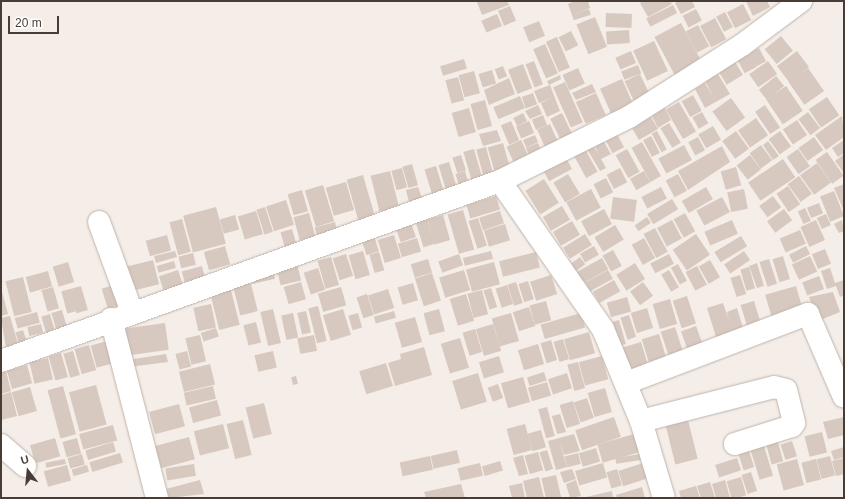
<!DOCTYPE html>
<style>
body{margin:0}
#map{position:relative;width:845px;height:499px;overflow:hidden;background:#f4ede8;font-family:Arial,sans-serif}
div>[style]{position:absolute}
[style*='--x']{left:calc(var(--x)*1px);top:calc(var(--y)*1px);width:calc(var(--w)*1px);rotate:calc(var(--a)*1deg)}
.building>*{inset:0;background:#d8c9c0;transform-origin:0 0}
.roads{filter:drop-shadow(0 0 1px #bfb3aa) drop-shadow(0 0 1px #bfb3aa)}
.minor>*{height:22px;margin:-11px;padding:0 11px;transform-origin:11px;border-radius:11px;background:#fff}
span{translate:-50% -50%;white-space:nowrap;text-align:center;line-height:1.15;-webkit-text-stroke:3.5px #fff;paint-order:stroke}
.frame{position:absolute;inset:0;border:2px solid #473d36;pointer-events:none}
.north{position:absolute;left:8px;top:451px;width:40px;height:40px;-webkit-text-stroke:3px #fff;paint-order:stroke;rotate:344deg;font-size:11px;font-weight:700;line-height:16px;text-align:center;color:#473d36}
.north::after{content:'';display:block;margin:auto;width:14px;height:18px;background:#473d36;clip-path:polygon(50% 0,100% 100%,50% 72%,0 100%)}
.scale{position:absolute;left:8px;top:16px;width:51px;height:18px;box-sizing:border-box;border:2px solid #473d36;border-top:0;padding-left:5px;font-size:12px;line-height:14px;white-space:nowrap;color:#473d36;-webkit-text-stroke:3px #fff;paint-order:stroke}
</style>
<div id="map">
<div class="building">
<div style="clip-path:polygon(481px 1px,507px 1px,509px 5px,482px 15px,477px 2px)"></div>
<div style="clip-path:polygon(575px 1px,588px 1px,590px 8px,572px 15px,568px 4px)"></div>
<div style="clip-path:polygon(643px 1px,670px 1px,672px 4px,648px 17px,640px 3px)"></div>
<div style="clip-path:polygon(679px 1px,692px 1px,695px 7px,681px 14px,675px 3px)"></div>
<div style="clip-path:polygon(746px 1px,767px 1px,770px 7px,753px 16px)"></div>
<div style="left:743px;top:4px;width:18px;height:18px;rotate:63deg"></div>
<div style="left:673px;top:5px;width:9px;height:30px;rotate:63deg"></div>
<div style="left:510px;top:6px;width:16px;height:13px;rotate:68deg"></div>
<div style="left:589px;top:9px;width:6px;height:18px;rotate:72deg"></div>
<div style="left:696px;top:9px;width:13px;height:15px;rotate:63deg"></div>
<div style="left:725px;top:12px;width:17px;height:10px;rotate:62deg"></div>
<div style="left:606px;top:13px;width:26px;height:14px;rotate:2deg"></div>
<div style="left:497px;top:14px;width:13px;height:17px;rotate:67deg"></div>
<div style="left:595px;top:17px;width:32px;height:20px;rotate:68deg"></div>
<div style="left:715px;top:18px;width:24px;height:17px;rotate:62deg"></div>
<div style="left:539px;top:21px;width:16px;height:17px;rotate:68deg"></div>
<div style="left:681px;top:23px;width:47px;height:30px;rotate:62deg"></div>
<div style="left:698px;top:25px;width:24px;height:14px;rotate:62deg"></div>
<div style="left:629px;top:30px;width:13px;height:23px;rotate:86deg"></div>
<div style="left:571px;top:31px;width:16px;height:14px;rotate:63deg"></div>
<div style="left:781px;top:36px;width:19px;height:21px;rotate:51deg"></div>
<div style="left:557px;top:37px;width:33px;height:12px;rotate:67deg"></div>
<div style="left:654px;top:41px;width:33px;height:23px;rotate:65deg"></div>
<div style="left:545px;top:44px;width:32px;height:13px;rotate:66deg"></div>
<div style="left:759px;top:48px;width:15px;height:12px;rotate:62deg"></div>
<div style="left:631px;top:51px;width:13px;height:17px;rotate:67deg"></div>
<div style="left:797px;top:51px;width:20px;height:25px;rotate:53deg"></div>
<div style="left:749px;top:54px;width:15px;height:13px;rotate:62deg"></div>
<div style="left:464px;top:59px;width:10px;height:25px;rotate:73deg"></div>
<div style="left:534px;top:61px;width:25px;height:9px;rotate:69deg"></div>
<div style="left:768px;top:61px;width:16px;height:23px;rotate:55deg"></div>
<div style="left:735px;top:62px;width:15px;height:19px;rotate:58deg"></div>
<div style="left:523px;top:64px;width:26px;height:16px;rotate:69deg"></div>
<div style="left:638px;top:65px;width:9px;height:18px;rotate:69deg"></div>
<div style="left:503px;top:66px;width:11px;height:9px;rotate:68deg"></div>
<div style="left:578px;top:68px;width:17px;height:17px;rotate:66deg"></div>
<div style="left:808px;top:68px;width:28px;height:24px;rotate:55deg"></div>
<div style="left:492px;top:70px;width:14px;height:14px;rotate:73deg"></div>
<div style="left:474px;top:71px;width:23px;height:16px;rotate:75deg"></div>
<div style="left:640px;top:74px;width:23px;height:17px;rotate:65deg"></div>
<div style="clip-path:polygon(718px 74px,730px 94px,705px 108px,695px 89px,705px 83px,714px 98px,705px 81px)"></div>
<div style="clip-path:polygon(560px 75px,561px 79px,549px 85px,547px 81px)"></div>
<div style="left:776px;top:76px;width:13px;height:22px;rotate:51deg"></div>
<div style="left:458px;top:77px;width:24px;height:13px;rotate:75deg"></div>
<div style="clip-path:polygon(509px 78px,515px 94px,489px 105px,484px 90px)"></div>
<div style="left:622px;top:79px;width:27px;height:24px;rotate:66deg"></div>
<div style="left:565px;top:82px;width:44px;height:13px;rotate:66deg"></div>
<div style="clip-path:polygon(592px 84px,596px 92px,576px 100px,572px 93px)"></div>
<div style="clip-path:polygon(550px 85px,560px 111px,547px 117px,541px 103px,552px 98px,539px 103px,534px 91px)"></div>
<div style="left:786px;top:86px;width:30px;height:24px;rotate:56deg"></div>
<div style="left:533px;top:93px;width:12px;height:12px;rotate:70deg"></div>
<div style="left:596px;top:93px;width:24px;height:22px;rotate:66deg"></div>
<div style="left:693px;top:95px;width:18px;height:13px;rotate:61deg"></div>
<div style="left:520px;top:96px;width:13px;height:29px;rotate:67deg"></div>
<div style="left:827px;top:97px;width:22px;height:22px;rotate:56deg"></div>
<div style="left:731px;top:98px;width:24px;height:23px;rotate:54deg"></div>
<div style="left:485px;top:100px;width:27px;height:15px;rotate:75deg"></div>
<div style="left:679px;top:102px;width:34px;height:15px;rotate:60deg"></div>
<div style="clip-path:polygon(538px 105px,542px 114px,530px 119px,525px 111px)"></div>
<div style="left:765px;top:105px;width:27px;height:12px;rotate:56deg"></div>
<div style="left:469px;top:108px;width:25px;height:18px;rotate:74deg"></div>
<div style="clip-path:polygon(665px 108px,671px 120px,658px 128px,652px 116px)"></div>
<div style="left:702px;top:112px;width:13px;height:11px;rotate:61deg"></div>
<div style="left:808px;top:112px;width:20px;height:12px;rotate:53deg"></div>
<div style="left:523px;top:113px;width:9px;height:11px;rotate:63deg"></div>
<div style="left:562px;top:113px;width:25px;height:13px;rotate:64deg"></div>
<div style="left:543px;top:115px;width:11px;height:12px;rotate:68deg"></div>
<div style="clip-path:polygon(842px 116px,844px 137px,826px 150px,815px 135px)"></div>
<div style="left:651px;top:117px;width:14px;height:22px;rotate:60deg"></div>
<div style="left:756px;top:118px;width:21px;height:22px;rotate:55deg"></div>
<div style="left:797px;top:120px;width:18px;height:17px;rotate:56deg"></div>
<div style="left:511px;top:121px;width:21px;height:11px;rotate:67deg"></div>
<div style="left:529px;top:121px;width:13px;height:14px;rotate:67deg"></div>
<div style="left:669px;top:123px;width:23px;height:10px;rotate:59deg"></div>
<div style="left:550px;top:124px;width:20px;height:14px;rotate:66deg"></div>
<div style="left:713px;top:126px;width:16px;height:17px;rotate:60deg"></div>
<div style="clip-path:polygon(497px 130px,501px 141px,483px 146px,479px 134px)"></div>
<div style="left:657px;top:131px;width:21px;height:6px;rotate:62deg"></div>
<div style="left:736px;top:131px;width:22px;height:17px;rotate:54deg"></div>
<div style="left:780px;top:131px;width:19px;height:14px;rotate:54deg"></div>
<div style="left:617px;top:134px;width:15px;height:13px;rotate:62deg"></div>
<div style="left:535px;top:135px;width:8px;height:13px;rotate:67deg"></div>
<div style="left:651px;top:136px;width:19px;height:9px;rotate:62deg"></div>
<div style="left:698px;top:137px;width:15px;height:11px;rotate:62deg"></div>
<div style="left:814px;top:137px;width:16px;height:19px;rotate:55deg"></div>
<div style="left:521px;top:140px;width:19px;height:16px;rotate:65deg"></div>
<div style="clip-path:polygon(603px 140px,611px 154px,601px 159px,606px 168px,600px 171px,587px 149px,593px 146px,599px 154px,594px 145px)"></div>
<div style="clip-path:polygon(844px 140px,844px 153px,838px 157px,832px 148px)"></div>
<div style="clip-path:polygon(768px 141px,779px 156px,773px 160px,763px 145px)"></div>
<div style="left:642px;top:142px;width:39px;height:12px;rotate:61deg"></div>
<div style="left:503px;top:143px;width:26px;height:16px;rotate:74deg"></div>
<div style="left:538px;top:143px;width:11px;height:13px;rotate:68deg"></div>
<div style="left:684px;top:145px;width:17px;height:29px;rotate:62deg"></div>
<div style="left:761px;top:145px;width:19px;height:14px;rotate:54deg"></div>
<div style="clip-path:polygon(722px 146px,730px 162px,688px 190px,678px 171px)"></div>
<div style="left:486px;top:147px;width:30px;height:10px;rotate:75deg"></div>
<div style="left:474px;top:149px;width:32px;height:11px;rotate:74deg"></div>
<div style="left:585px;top:149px;width:26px;height:13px;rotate:61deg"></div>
<div style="left:627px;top:149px;width:26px;height:13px;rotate:61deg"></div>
<div style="left:798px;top:149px;width:21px;height:14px;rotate:55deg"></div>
<div style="left:827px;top:152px;width:29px;height:14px;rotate:55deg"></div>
<div style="left:564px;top:154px;width:17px;height:26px;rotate:62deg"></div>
<div style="left:461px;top:155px;width:16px;height:9px;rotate:72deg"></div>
<div style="left:750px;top:155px;width:18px;height:17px;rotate:52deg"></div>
<div style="clip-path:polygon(843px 155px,844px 155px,844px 173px,835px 161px)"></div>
<div style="left:783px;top:159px;width:22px;height:42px;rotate:56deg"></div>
<div style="left:449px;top:162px;width:28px;height:11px;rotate:73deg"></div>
<div style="left:817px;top:163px;width:24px;height:21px;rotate:54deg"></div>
<div style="left:412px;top:164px;width:22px;height:10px;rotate:74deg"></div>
<div style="left:436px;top:166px;width:28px;height:12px;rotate:73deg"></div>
<div style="left:736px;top:167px;width:19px;height:16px;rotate:74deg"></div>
<div style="left:402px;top:168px;width:20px;height:11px;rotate:75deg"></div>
<div style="left:620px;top:168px;width:16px;height:15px;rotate:63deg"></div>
<div style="left:390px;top:171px;width:37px;height:20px;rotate:76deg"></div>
<div style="left:465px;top:171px;width:14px;height:10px;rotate:73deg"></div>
<div style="left:644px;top:171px;width:13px;height:16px;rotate:61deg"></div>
<div style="left:568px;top:174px;width:23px;height:17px;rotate:59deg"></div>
<div style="left:678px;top:174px;width:19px;height:14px;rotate:62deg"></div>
<div style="left:363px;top:175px;width:44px;height:17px;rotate:74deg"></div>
<div style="left:799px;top:176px;width:22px;height:14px;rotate:54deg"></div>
<div style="left:606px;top:178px;width:16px;height:14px;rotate:63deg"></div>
<div style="left:544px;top:179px;width:28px;height:22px;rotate:58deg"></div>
<div style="left:346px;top:182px;width:29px;height:21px;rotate:74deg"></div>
<div style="clip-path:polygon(844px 184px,844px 211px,834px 188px)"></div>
<div style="left:323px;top:185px;width:38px;height:19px;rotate:73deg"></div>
<div style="left:788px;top:186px;width:22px;height:14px;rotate:56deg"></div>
<div style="clip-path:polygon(418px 187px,422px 198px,409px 202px,406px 190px)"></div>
<div style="left:661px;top:187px;width:13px;height:22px;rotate:63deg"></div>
<div style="left:706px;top:187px;width:14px;height:28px;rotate:60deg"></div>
<div style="left:591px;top:189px;width:21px;height:28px;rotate:62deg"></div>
<div style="left:744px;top:189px;width:20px;height:17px;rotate:79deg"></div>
<div style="left:302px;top:190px;width:22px;height:15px;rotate:74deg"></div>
<div style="left:834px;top:191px;width:27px;height:15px;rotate:68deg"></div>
<div style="left:496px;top:196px;width:14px;height:31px;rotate:73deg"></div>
<div style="left:773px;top:196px;width:14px;height:17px;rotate:54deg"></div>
<div style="left:613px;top:197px;width:24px;height:22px;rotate:7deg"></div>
<div style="left:722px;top:197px;width:17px;height:29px;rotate:62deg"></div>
<div style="left:672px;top:199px;width:12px;height:29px;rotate:59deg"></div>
<div style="left:286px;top:200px;width:26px;height:21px;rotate:72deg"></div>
<div style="left:819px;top:203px;width:11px;height:13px;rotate:68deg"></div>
<div style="left:562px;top:206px;width:16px;height:22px;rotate:60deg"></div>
<div style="left:216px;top:207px;width:38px;height:34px;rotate:75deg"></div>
<div style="left:265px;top:207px;width:26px;height:9px;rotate:72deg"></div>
<div style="left:805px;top:208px;width:14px;height:8px;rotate:65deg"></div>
<div style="left:604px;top:209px;width:17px;height:26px;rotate:62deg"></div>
<div style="left:784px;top:209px;width:14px;height:21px;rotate:54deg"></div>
<div style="left:463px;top:210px;width:41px;height:16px;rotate:74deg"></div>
<div style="left:256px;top:211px;width:24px;height:19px;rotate:73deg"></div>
<div style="left:500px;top:211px;width:13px;height:22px;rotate:72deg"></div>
<div style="left:309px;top:213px;width:24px;height:16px;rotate:75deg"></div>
<div style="left:685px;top:213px;width:21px;height:13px;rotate:61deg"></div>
<div style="left:826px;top:214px;width:12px;height:10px;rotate:66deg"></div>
<div style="left:235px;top:215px;width:15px;height:16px;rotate:74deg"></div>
<div style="left:443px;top:215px;width:26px;height:16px;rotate:74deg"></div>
<div style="left:647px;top:217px;width:7px;height:15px;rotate:56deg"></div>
<div style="left:427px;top:218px;width:27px;height:12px;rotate:73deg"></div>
<div style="left:478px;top:218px;width:29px;height:10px;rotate:72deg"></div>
<div style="left:182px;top:219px;width:34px;height:13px;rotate:75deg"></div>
<div style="left:410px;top:220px;width:18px;height:16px;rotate:71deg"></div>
<div style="left:672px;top:220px;width:21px;height:17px;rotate:62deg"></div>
<div style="left:732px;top:220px;width:15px;height:30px;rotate:67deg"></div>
<div style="left:816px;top:220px;width:22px;height:17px;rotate:66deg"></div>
<div style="clip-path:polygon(842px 220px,844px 231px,839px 233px,834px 224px)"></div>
<div style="left:572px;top:221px;width:16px;height:22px;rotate:60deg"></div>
<div style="left:335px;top:222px;width:11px;height:21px;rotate:75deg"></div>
<div style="left:505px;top:224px;width:17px;height:22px;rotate:73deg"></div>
<div style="left:615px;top:225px;width:17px;height:24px;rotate:59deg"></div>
<div style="left:655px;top:228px;width:27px;height:13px;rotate:62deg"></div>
<div style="left:292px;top:229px;width:15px;height:12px;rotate:74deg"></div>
<div style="left:800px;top:230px;width:15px;height:22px;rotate:67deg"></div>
<div style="left:585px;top:234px;width:13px;height:26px;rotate:58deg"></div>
<div style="left:696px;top:234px;width:25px;height:28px;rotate:56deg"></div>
<div style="left:167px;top:235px;width:16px;height:22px;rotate:75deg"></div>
<div style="left:394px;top:235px;width:24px;height:17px;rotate:73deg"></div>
<div style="left:374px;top:236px;width:16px;height:13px;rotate:72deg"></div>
<div style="left:741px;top:236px;width:12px;height:31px;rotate:59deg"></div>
<div style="left:417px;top:238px;width:14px;height:20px;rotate:73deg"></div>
<div style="left:644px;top:238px;width:23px;height:14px;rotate:61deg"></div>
<div style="left:225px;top:246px;width:19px;height:22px;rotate:74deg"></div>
<div style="left:594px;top:246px;width:10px;height:16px;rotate:61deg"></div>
<div style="left:806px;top:246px;width:9px;height:19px;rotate:63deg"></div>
<div style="left:825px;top:249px;width:16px;height:14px;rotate:68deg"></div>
<div style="left:613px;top:250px;width:18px;height:12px;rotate:61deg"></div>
<div style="clip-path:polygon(175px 251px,177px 257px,156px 263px,154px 256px)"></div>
<div style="left:363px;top:251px;width:25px;height:15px;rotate:74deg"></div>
<div style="left:491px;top:251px;width:8px;height:29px;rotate:76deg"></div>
<div style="left:744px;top:251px;width:11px;height:24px;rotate:56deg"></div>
<div style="left:379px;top:252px;width:19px;height:10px;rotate:74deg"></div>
<div style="left:536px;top:252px;width:16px;height:38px;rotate:76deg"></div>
<div style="left:193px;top:253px;width:12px;height:15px;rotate:76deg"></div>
<div style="left:346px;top:254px;width:23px;height:14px;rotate:72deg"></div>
<div style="left:459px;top:254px;width:12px;height:22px;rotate:70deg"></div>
<div style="left:669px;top:254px;width:11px;height:21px;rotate:63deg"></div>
<div style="left:783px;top:256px;width:24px;height:11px;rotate:73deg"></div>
<div style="left:810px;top:256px;width:17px;height:20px;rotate:65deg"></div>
<div style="left:331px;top:257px;width:29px;height:14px;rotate:74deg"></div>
<div style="left:580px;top:257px;width:9px;height:12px;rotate:54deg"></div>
<div style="left:602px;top:258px;width:13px;height:30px;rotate:61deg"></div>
<div style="left:428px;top:259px;width:14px;height:18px;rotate:73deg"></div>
<div style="left:769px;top:259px;width:26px;height:10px;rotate:72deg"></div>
<div style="left:153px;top:260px;width:25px;height:32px;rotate:76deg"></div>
<div style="left:710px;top:260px;width:20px;height:13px;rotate:60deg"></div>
<div style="left:174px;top:261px;width:7px;height:18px;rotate:74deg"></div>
<div style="left:68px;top:262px;width:21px;height:16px;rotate:73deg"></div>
<div style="left:494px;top:262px;width:23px;height:29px;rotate:75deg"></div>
<div style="left:297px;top:263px;width:18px;height:21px;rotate:77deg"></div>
<div style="left:635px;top:263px;width:19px;height:22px;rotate:58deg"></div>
<div style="clip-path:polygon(757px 263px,764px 286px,757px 288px,749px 266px)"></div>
<div style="left:678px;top:264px;width:19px;height:8px;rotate:62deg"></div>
<div style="left:202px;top:266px;width:11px;height:21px;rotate:75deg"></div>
<div style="left:697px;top:266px;width:21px;height:13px;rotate:62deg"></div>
<div style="left:749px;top:267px;width:22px;height:9px;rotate:74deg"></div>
<div style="left:318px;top:268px;width:23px;height:15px;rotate:72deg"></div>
<div style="clip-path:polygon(830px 268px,835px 283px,844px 280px,844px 295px,840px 297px,836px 286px,827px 289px,821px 271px)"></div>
<div style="left:178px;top:270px;width:16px;height:20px;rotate:72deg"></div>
<div style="left:273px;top:270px;width:9px;height:23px;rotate:77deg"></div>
<div style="left:464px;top:270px;width:21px;height:26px;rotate:73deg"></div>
<div style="left:608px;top:270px;width:10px;height:26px;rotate:61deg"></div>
<div style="left:669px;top:270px;width:20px;height:9px;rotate:60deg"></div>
<div style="left:48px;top:271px;width:16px;height:23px;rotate:75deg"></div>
<div style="left:432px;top:273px;width:29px;height:18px;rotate:72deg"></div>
<div style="left:551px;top:275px;width:20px;height:22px;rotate:72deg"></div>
<div style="left:740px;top:275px;width:20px;height:10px;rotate:72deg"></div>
<div style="left:819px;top:276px;width:14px;height:18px;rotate:69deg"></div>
<div style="left:23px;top:277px;width:36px;height:18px;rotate:76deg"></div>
<div style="left:250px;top:280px;width:32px;height:18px;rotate:76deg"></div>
<div style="left:614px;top:280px;width:13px;height:24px;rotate:61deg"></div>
<div style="left:528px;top:281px;width:19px;height:10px;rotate:72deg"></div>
<div style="left:301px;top:282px;width:18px;height:18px;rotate:74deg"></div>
<div style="left:516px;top:282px;width:22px;height:9px;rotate:72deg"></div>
<div style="left:643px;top:282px;width:17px;height:16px;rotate:54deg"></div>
<div style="left:413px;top:283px;width:18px;height:16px;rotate:74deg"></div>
<div style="left:117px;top:284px;width:21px;height:16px;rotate:73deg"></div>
<div style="left:507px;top:285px;width:20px;height:12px;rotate:72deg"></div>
<div style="left:81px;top:286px;width:25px;height:12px;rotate:74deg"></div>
<div style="left:230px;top:286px;width:40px;height:21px;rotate:76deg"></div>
<div style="left:796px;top:286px;width:26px;height:32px;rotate:74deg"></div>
<div style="left:53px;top:287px;width:22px;height:12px;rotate:74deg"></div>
<div style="left:341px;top:287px;width:19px;height:24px;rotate:74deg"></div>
<div style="clip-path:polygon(1px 288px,8px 314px,1px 316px)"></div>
<div style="left:491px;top:288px;width:20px;height:8px;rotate:72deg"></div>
<div style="left:70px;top:289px;width:23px;height:9px;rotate:75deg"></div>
<div style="left:388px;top:289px;width:20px;height:21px;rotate:72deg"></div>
<div style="left:482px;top:290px;width:25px;height:15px;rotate:76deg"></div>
<div style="clip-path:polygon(833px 292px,840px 312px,818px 321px,809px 297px)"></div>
<div style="left:367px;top:294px;width:22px;height:11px;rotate:72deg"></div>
<div style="left:466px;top:294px;width:28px;height:17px;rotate:73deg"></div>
<div style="left:687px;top:296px;width:29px;height:15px;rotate:72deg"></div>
<div style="left:627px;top:297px;width:15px;height:21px;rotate:74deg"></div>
<div style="left:670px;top:299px;width:26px;height:18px;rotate:74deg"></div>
<div style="left:546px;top:301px;width:20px;height:17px;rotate:75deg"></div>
<div style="left:754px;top:301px;width:24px;height:14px;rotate:73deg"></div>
<div style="clip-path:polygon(723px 303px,729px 320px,727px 312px,737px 308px,744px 331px,717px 340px,707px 308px)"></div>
<div style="left:211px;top:304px;width:24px;height:18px;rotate:78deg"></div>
<div style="left:318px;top:306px;width:36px;height:10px;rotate:76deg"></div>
<div style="left:529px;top:307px;width:20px;height:17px;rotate:72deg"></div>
<div style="left:647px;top:308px;width:21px;height:17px;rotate:73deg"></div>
<div style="left:273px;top:309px;width:35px;height:13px;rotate:77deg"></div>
<div style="left:343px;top:309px;width:27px;height:21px;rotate:73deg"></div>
<div style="left:439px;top:309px;width:23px;height:16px;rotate:75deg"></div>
<div style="left:62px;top:310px;width:19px;height:11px;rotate:74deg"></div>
<div style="left:306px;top:311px;width:22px;height:9px;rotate:77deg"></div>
<div style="left:394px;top:311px;width:7px;height:21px;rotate:74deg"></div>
<div style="left:37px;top:312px;width:11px;height:23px;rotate:75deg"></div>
<div style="left:293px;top:313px;width:25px;height:12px;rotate:78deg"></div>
<div style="left:358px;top:313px;width:15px;height:10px;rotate:74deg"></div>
<div style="left:511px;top:313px;width:29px;height:20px;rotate:74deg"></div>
<div style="left:581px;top:313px;width:15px;height:42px;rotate:74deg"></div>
<div style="left:50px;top:314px;width:19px;height:9px;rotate:74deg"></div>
<div style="left:629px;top:315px;width:23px;height:9px;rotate:72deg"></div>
<div style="clip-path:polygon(10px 316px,18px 344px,6px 348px,1px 318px)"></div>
<div style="left:415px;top:317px;width:26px;height:21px;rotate:74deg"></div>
<div style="left:619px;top:320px;width:25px;height:10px;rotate:74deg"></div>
<div style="left:256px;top:322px;width:21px;height:13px;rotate:76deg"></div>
<div style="left:165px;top:323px;width:27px;height:40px;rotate:82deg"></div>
<div style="left:41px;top:324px;width:9px;height:14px;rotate:77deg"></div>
<div style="left:493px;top:324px;width:28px;height:18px;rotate:73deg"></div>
<div style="left:696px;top:326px;width:20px;height:16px;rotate:70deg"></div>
<div style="left:675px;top:327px;width:26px;height:15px;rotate:72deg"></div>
<div style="left:216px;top:328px;width:9px;height:16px;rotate:72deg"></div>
<div style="left:475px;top:329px;width:24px;height:13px;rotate:73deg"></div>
<div style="left:23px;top:330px;width:13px;height:8px;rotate:72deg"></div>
<div style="left:589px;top:332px;width:22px;height:26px;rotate:74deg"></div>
<div style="left:659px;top:334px;width:24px;height:18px;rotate:73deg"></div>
<div style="left:200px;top:335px;width:27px;height:15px;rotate:77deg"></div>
<div style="left:314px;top:335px;width:16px;height:17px;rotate:79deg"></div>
<div style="left:460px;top:338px;width:31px;height:20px;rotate:73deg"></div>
<div style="left:563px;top:339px;width:21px;height:10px;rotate:73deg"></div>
<div style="left:111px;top:340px;width:23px;height:21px;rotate:75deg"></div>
<div style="left:551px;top:340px;width:21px;height:11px;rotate:73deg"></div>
<div style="left:641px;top:342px;width:24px;height:25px;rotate:73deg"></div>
<div style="left:538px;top:344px;width:21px;height:21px;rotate:73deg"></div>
<div style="left:89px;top:345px;width:26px;height:15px;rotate:74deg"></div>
<div style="clip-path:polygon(424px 347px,432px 375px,395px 386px,388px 363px,401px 359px,400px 354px)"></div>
<div style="left:73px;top:351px;width:25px;height:10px;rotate:74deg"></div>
<div style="left:187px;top:351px;width:16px;height:12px;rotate:75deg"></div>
<div style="left:273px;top:351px;width:17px;height:19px;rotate:77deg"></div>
<div style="left:61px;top:353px;width:25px;height:13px;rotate:74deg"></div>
<div style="clip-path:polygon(166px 354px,168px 362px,129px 367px,128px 360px)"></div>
<div style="left:499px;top:356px;width:17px;height:21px;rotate:73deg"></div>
<div style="left:602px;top:356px;width:24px;height:24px;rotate:75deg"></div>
<div style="left:48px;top:358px;width:22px;height:19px;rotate:77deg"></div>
<div style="left:578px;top:362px;width:27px;height:11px;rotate:75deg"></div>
<div style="left:386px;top:363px;width:24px;height:28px;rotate:73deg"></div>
<div style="left:210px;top:364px;width:21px;height:32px;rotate:76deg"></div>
<div style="left:27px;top:365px;width:19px;height:21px;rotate:74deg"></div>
<div style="clip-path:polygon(6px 371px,11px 391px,1px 394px,1px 372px)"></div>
<div style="left:544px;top:372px;width:9px;height:18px;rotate:72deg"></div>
<div style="left:478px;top:373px;width:30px;height:27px;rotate:73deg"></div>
<div style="left:567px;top:373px;width:16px;height:20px;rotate:72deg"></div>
<div style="left:296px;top:376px;width:8px;height:5px;rotate:76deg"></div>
<div style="left:523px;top:377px;width:26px;height:23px;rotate:74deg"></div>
<div style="left:547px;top:382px;width:14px;height:20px;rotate:73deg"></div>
<div style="left:498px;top:384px;width:15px;height:11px;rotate:70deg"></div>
<div style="left:96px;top:385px;width:41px;height:28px;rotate:75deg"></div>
<div style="left:63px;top:386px;width:50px;height:16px;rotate:75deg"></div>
<div style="left:213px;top:386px;width:13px;height:30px;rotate:77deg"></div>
<div style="left:30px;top:387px;width:25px;height:19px;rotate:74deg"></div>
<div style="left:605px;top:388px;width:25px;height:18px;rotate:74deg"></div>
<div style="clip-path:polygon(11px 392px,17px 416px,1px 420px,1px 395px)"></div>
<div style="left:587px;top:398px;width:21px;height:14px;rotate:71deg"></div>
<div style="left:217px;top:400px;width:16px;height:29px;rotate:75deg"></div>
<div style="left:573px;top:401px;width:24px;height:14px;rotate:73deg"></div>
<div style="left:264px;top:403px;width:32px;height:19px;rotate:76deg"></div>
<div style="left:179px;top:404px;width:23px;height:31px;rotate:75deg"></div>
<div style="left:547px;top:407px;width:30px;height:9px;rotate:75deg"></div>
<div style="clip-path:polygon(560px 414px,566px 432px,557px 434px,552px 416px)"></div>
<div style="left:614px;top:417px;width:21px;height:41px;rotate:71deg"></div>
<div style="clip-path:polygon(844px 417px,844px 435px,828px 439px,823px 422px)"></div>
<div style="left:243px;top:420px;width:36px;height:17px;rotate:76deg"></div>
<div style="left:688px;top:420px;width:40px;height:23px;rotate:76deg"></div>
<div style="left:223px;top:424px;width:25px;height:30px;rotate:76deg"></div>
<div style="left:525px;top:424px;width:27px;height:19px;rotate:75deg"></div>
<div style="left:113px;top:425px;width:16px;height:35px;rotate:75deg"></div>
<div style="left:541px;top:430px;width:18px;height:14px;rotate:74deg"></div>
<div style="left:822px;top:432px;width:21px;height:18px;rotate:76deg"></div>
<div style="clip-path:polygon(574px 434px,580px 451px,564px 455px,559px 440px,567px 467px,556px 470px,548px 441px)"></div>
<div style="left:634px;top:434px;width:19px;height:38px;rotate:74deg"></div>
<div style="left:189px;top:437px;width:23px;height:35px;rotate:75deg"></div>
<div style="left:55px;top:438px;width:19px;height:26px;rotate:74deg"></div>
<div style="left:77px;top:438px;width:16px;height:15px;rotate:75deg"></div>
<div style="left:792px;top:441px;width:16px;height:12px;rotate:72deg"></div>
<div style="left:113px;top:442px;width:10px;height:29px;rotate:73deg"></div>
<div style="left:778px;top:442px;width:20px;height:12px;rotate:75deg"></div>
<div style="left:764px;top:446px;width:31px;height:14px;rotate:73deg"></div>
<div style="clip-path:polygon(844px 447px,844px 457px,834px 460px,831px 451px)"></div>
<div style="left:596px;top:448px;width:14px;height:18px;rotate:73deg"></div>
<div style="left:748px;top:448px;width:20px;height:11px;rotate:72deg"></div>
<div style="left:457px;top:450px;width:13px;height:27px;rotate:77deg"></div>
<div style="left:547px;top:450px;width:20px;height:8px;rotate:72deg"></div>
<div style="left:538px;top:452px;width:19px;height:14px;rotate:74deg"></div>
<div style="left:120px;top:453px;width:10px;height:32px;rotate:73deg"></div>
<div style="left:578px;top:453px;width:11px;height:14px;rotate:75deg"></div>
<div style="left:82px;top:454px;width:11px;height:15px;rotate:75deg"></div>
<div style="left:640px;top:454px;width:6px;height:25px;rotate:81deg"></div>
<div style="clip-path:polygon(523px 455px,528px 474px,519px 476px,513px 458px)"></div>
<div style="left:430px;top:456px;width:14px;height:31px;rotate:78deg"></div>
<div style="left:830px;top:456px;width:20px;height:14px;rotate:75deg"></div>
<div style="left:737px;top:458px;width:13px;height:23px;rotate:72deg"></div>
<div style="clip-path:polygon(844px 458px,844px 474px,836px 476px,832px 461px)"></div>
<div style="left:65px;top:459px;width:5px;height:20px;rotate:79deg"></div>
<div style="left:797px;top:459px;width:27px;height:21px;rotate:75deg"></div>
<div style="left:816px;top:459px;width:21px;height:15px;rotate:76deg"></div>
<div style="left:500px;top:461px;width:10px;height:19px;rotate:73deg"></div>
<div style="left:480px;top:463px;width:13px;height:23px;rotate:77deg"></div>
<div style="left:603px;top:463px;width:15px;height:29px;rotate:74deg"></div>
<div style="left:643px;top:463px;width:16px;height:26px;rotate:72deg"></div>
<div style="left:194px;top:464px;width:12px;height:29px;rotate:81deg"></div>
<div style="left:67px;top:465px;width:16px;height:24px;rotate:75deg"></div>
<div style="left:87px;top:465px;width:7px;height:16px;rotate:74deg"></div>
<div style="clip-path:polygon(572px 469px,576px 479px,564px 483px,560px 472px)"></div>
<div style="left:617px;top:469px;width:17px;height:11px;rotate:73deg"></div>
<div style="left:751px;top:472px;width:20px;height:10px;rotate:72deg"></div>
<div style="left:556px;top:475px;width:23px;height:15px;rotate:77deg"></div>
<div style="clip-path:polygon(539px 477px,544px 498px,527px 498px,523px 481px)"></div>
<div style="left:741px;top:477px;width:19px;height:15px;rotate:74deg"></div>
<div style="clip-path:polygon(200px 480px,204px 494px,169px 498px,166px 489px)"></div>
<div style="clip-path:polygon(576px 480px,581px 496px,570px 498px,566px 484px)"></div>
<div style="clip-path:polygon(725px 480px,730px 498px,716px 498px,712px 484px)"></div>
<div style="clip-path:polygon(710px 482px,715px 498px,701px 498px,697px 486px)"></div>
<div style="clip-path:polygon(522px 483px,525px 498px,512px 498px,509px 486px)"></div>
<div style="clip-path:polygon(461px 484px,465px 498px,426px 498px,424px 492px)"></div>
<div style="clip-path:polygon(696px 486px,700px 498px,681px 498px,679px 491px)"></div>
<div style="clip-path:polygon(642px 487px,645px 498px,617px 498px,616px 495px)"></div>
<div style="clip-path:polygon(612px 491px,613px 498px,586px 498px,586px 497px)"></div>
</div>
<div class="roads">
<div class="minor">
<div style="--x:500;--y:181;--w:180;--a:55.2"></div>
<div style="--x:603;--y:329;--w:100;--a:67.6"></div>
<div style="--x:641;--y:421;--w:80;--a:73.4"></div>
<div style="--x:99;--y:222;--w:96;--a:69.9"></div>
<div style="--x:111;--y:319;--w:185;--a:75.6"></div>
<div style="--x:1;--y:361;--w:530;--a:-19.84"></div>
<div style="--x:500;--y:181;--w:144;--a:-26.4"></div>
<div style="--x:629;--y:117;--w:134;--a:-32.5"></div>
<div style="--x:742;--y:45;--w:74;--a:-36.7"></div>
<div style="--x:626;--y:383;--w:195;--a:-20.8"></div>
<div style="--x:808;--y:314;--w:90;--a:66.6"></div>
<div style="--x:641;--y:421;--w:137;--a:-14.3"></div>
<div style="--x:774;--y:387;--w:12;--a:14"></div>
<div style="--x:786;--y:390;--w:34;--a:76"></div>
<div style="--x:794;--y:423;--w:4;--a:124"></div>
<div style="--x:792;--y:426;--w:60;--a:162.5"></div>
<div style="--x:1;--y:445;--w:32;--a:41"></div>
</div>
</div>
<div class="frame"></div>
<div class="north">U</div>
<div class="scale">20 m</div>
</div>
